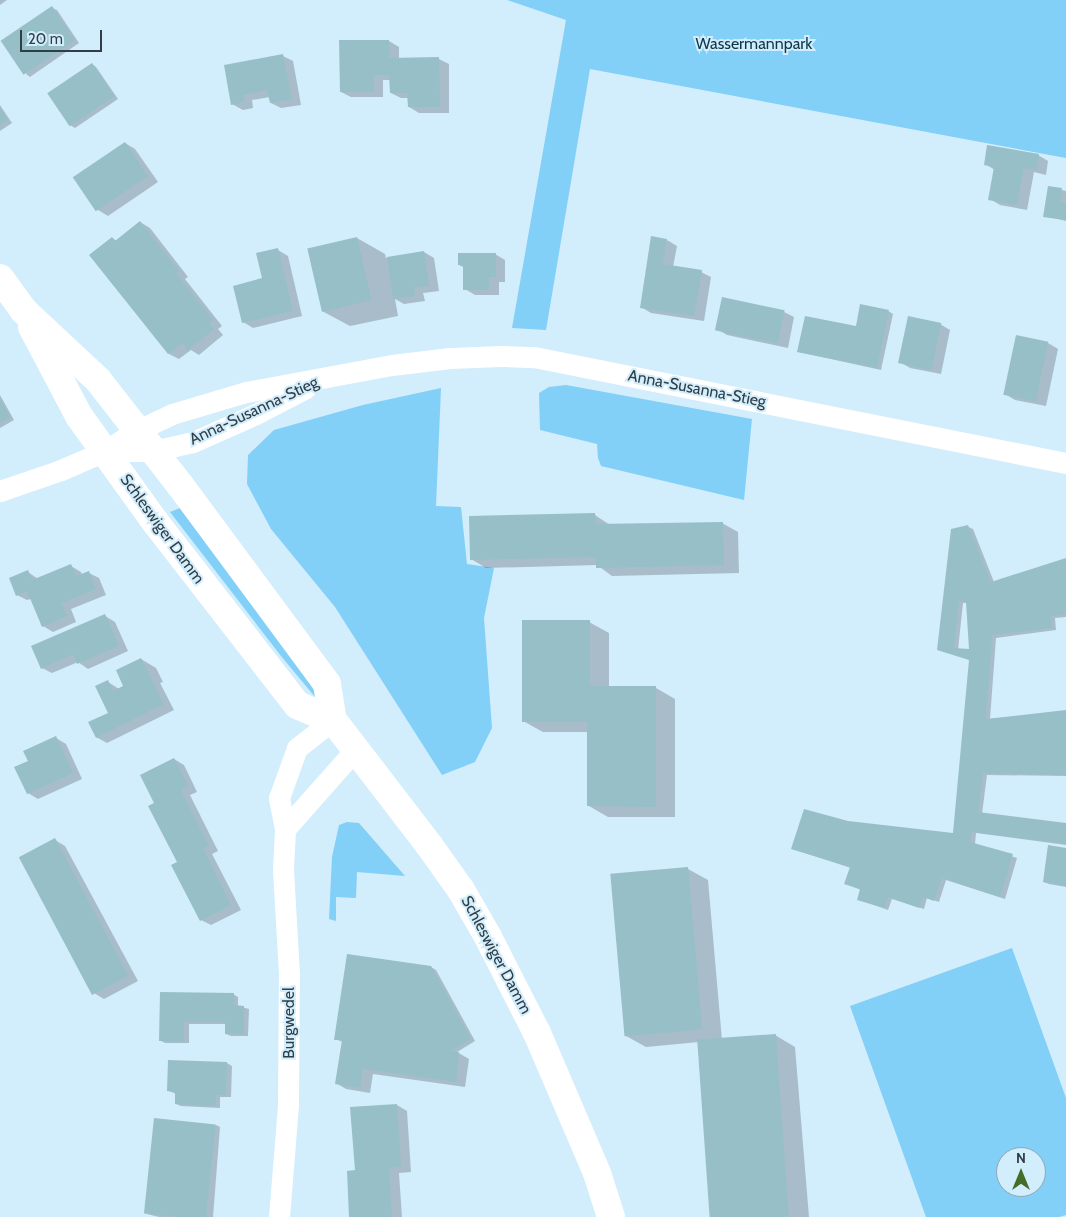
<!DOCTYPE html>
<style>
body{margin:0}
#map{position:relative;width:1066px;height:1217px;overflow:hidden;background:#d2edfc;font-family:Cabin,sans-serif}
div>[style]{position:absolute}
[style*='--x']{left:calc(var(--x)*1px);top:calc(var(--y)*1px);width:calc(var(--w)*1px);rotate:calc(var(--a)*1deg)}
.green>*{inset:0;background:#82cff7}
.shadow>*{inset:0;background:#0003}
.building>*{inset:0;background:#97bfc7;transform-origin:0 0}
.street>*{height:21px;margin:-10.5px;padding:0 10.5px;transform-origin:10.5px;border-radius:10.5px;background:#fff}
.secondary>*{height:28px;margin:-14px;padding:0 14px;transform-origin:14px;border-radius:14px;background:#fff}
span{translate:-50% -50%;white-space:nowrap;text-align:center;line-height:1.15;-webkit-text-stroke:4px #d2edfc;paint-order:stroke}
.park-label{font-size:16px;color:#0b374a}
.street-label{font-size:16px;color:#303e45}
.north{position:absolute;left:996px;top:1147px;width:50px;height:50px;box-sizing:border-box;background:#d2edfc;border:1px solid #91a7b3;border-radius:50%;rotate:0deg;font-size:14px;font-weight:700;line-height:20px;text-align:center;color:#303e45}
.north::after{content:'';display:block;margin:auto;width:18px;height:22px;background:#466d27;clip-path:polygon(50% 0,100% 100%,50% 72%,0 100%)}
.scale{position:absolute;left:20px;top:30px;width:82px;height:22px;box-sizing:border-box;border:2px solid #303e45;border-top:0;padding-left:6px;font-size:15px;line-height:18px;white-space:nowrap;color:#303e45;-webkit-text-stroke:4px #d2edfc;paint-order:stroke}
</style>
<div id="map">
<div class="green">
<div style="clip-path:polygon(507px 0,1066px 0,1066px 158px,590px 69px,546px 330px,512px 328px,566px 20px)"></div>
<div style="clip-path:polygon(566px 385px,752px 419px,744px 500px,601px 466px,598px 458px,597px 444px,540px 430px,539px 393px,549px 387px)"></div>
<div style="clip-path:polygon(441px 388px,436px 506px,461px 507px,467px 564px,494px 568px,484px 618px,492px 728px,475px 762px,442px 775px,335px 607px,271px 529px,247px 484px,248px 455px,274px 430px,363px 405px)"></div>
<div style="clip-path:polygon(180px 508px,288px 651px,328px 707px,325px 709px,281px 656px,170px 512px)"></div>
<div style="clip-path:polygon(347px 822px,359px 823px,405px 876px,357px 872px,356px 898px,336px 897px,336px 921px,329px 919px,332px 857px,339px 825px)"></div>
<div style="clip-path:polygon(evenodd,1012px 948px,1066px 1098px,1066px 1215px,1059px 1217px,926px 1217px,850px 1006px,1012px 948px,1006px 1157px,1036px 1157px,1036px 1187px,1006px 1187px,1006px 1157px)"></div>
</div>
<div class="shadow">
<div style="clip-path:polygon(0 0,7px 0,0 5px)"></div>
<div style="clip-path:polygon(52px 8px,57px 10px,79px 43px,30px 77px,26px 74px)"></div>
<div style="clip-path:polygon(389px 41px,399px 47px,399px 59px,439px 59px,449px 64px,449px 113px,419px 113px,409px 107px,409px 98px,401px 98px,391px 93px,391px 80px,383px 80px,383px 97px,351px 97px,341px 92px)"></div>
<div style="clip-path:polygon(283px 56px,293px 61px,301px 105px,281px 108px,271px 103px,270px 97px,252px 100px,253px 108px,243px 110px,232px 104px)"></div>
<div style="clip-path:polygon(92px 64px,96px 67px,118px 99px,75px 128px,70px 125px)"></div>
<div style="clip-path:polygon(0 105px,12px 123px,0 131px)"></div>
<div style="clip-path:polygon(125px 143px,135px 149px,158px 182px,108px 216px,98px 210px)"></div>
<div style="clip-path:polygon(1038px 155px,1048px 161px,1046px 175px,1034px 172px,1027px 210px,1000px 205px,990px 199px,995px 170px,985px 164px)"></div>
<div style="clip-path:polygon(1050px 187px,1066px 191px,1066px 221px,1045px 216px)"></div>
<div style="clip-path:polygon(140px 222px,150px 228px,188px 277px,185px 279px,222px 326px,218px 329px,223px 335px,199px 355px,191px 350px,179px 359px,169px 354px,112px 238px,117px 241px)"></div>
<div style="clip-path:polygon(357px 238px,385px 254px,386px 258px,424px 252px,434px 258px,439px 291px,423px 293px,425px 301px,404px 304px,395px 299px,398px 316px,350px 326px,322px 311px)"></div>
<div style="clip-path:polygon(667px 240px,677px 246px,673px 267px,701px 272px,711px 277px,704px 321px,651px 313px,641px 307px)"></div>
<div style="clip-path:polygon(278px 250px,288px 256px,302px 316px,253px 328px,243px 322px)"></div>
<div style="clip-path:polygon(495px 254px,505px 260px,505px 282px,499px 282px,499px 295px,475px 295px,465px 289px,465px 268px,459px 265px)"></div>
<div style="clip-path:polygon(888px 311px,893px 314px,881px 370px,799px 352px,857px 328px)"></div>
<div style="clip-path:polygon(784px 312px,794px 317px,788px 348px,727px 335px,717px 329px)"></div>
<div style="clip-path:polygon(940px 324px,950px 330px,941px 374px,910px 368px,900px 362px)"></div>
<div style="clip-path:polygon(1017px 336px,1048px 343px,1058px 349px,1046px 406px,1015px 400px,1005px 394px)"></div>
<div style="clip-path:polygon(0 395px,14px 420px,0 428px)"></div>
<div style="clip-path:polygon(595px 515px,610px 525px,722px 523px,738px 532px,739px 573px,612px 576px,597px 565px,486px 568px,471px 559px)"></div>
<div style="clip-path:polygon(evenodd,968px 527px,973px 529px,994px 582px,1066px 560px,1066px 617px,1055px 618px,1056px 630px,996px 638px,990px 719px,1066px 711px,1066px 776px,987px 775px,982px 814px,1066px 825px,1066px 845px,976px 833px,975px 844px,1017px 858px,1005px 899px,946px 880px,939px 902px,927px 898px,924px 909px,892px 899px,888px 910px,858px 899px,861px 890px,846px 884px,851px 868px,793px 849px,848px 823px,954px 834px,971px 660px,938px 649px,968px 527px,963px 603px,967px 603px,970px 650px,958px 650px,963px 603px)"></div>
<div style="clip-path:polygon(71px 566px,81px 572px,82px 575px,89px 573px,99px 578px,106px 595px,71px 609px,76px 622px,53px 632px,43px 626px,31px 599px,27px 600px,17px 595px,28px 572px,38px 579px)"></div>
<div style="clip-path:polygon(105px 616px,115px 622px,128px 651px,88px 669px,78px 662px,52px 673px,42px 668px)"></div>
<div style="clip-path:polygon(589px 622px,609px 633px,609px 688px,656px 688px,675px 699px,675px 817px,608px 817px,589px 806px,589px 732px,543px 732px,523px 721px)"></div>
<div style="clip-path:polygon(141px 659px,156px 668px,163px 682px,160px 683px,174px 710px,107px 743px,96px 737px,109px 713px,108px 682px,119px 689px,125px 686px)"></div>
<div style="clip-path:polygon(56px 738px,66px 744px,82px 779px,38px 799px,28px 793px,30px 761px)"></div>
<div style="clip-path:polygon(174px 759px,184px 765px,197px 792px,190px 795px,218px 851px,212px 854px,241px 910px,211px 925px,201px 920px,156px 804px)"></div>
<div style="clip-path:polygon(55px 840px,65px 846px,138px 981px,104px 999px,94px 993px)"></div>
<div style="clip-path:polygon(1066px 849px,1066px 887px,1049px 884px,1044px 882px)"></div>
<div style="clip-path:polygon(688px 869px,708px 880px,722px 1040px,775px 1035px,795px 1047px,809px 1217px,713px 1217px,699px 1042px,646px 1047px,626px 1036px)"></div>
<div style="clip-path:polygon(431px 967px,436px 970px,475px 1041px,457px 1052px,469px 1059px,465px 1087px,373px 1074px,370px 1093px,346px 1089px,336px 1083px,343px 1042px,335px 1039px)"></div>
<div style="clip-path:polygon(161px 993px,233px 994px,238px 997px,238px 1006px,249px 1009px,248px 1036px,231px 1036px,226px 1034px,226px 1024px,189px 1024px,189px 1043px,165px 1043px,161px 1041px)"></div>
<div style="clip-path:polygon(227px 1063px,232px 1066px,231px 1097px,220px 1097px,220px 1108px,181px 1106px,176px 1104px,176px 1094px,169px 1091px)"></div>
<div style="clip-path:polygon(397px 1105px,407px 1111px,411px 1172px,399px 1173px,402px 1217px,351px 1217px)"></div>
<div style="clip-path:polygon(216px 1125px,220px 1127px,213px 1217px,159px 1217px,147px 1214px)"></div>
</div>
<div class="building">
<div style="left:52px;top:6px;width:41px;height:62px;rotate:56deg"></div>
<div style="clip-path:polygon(339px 40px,389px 40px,389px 58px,439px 57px,440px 107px,408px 107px,407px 93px,390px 93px,389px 75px,374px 75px,374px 92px,340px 92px)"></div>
<div style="clip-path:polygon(283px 54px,292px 99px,270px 103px,267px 90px,243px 95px,244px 102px,231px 105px,224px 65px)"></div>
<div style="left:92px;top:63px;width:40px;height:54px;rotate:56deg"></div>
<div style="clip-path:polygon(0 108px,8px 120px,0 125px)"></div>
<div style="left:125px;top:142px;width:41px;height:63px;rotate:56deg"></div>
<div style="clip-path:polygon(987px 145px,1039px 154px,1036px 170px,1024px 168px,1017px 205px,988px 200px,994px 167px,984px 165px)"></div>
<div style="clip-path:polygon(1048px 186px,1062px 188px,1060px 202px,1066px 203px,1066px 220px,1043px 217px)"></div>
<div style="clip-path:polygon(140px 221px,179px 271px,176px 273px,213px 320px,209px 323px,214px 329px,188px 350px,183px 343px,168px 354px,89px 255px,112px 237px,115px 241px)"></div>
<div style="clip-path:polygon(651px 236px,667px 239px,663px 264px,702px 270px,694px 316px,640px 308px)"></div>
<div style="left:357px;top:237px;width:65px;height:51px;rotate:77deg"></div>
<div style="clip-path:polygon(278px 248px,293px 311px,242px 323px,233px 286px,262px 278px,256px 253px)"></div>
<div style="clip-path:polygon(424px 251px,429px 286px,414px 287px,415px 296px,393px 299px,387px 257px)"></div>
<div style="clip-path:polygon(458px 253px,496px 253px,496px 277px,489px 277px,489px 290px,463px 290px,463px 265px,458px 265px)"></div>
<div style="left:722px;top:297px;width:64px;height:34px;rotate:12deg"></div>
<div style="clip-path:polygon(860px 304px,889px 310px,877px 368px,797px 352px,805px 316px,856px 326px)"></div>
<div style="left:908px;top:316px;width:34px;height:48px;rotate:12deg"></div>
<div style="left:1016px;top:335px;width:33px;height:61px;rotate:12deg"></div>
<div style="clip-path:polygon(0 399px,10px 417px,0 423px)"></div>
<div style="clip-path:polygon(595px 513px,596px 524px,723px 522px,724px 565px,596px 568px,596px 557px,470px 560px,469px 516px)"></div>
<div style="clip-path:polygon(evenodd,968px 525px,991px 582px,1066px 558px,1066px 614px,1051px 616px,1052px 628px,992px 635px,986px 719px,1066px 710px,1066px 775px,983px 773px,978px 812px,1066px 823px,1066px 844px,972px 832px,970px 842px,1013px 854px,1000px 897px,942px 878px,934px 901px,923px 897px,919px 908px,888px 897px,884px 908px,857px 900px,860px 889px,844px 884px,850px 867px,791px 849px,804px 809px,848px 821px,953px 833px,969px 660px,937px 650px,951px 529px,968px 525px,959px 601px,966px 602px,969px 649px,954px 648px,959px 601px)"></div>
<div style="clip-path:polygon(71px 564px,76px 576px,89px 571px,96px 589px,61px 603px,67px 616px,42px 627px,27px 591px,16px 596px,9px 578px,28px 570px,32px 580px)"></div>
<div style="clip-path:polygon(105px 614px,119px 646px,77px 664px,73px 654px,41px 669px,31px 646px)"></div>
<div style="clip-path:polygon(522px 620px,590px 620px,590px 686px,656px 686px,656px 807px,587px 806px,587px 722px,522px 722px)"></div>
<div style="clip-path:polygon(141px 658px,164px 704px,96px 738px,88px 722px,108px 713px,95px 686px,108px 680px,113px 691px,123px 686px,116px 670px)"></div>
<div style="clip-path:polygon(56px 736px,73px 773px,27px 794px,14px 767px,28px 761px,23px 751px)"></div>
<div style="clip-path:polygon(174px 758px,188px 786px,181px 790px,209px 846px,203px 848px,231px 905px,200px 921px,171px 865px,177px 862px,148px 806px,154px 803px,140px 775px)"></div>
<div style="left:55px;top:838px;width:156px;height:41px;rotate:62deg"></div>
<div style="clip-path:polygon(1048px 845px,1066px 848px,1066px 886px,1043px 882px)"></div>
<div style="left:688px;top:867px;width:163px;height:78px;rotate:85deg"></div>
<div style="clip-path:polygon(347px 954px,431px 966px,471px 1039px,450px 1051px,459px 1052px,456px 1082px,363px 1069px,360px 1088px,335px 1084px,342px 1040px,334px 1040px)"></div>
<div style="clip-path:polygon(160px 992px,234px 993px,234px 1005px,244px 1006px,244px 1034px,225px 1034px,225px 1022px,184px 1022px,184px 1041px,159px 1041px)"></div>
<div style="left:776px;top:1034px;width:184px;height:79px;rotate:86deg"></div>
<div style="clip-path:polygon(168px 1060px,227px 1062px,226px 1095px,216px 1095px,216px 1106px,175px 1104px,175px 1092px,167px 1091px)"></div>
<div style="clip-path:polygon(397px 1104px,401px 1167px,389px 1168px,392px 1217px,349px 1217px,347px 1171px,355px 1170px,350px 1107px)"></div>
<div style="left:154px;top:1118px;width:62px;height:96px;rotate:6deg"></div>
</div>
<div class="street">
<div style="--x:105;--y:451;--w:48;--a:0"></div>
<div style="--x:153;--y:451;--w:41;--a:-12.7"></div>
<div style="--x:193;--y:442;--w:69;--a:-24"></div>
<div style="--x:256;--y:414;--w:56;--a:-27.5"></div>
<div style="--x:0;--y:491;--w:65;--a:-19"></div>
<div style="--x:61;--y:470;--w:48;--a:-23.4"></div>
<div style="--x:105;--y:451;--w:37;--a:-33"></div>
<div style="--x:136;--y:431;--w:40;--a:-25"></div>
<div style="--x:172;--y:414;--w:77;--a:-16.6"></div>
<div style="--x:246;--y:392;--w:148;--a:-10.5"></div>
<div style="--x:392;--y:365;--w:58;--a:-6.9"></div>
<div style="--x:450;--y:358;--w:51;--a:-2.2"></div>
<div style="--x:501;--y:356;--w:33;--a:2"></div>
<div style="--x:534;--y:357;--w:542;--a:11.27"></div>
<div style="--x:285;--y:829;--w:106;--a:-48.5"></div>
<div style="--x:279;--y:1217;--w:112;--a:-85.4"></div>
<div style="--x:288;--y:1105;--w:131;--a:-89.6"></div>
<div style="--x:289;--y:974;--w:105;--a:-93.3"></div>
<div style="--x:283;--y:869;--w:40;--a:-87.1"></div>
<div style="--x:285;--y:829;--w:32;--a:-101"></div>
<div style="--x:279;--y:798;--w:53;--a:-70.2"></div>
<div style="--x:297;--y:748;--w:46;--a:-37.9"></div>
</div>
<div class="secondary">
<div style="--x:0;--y:278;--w:39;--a:54"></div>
<div style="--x:23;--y:310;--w:103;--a:43"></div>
<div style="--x:98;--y:380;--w:133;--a:52"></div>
<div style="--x:180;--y:485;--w:247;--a:53.5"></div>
<div style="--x:327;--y:684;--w:36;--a:81"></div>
<div style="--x:333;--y:720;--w:158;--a:52.5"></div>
<div style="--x:429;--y:845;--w:55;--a:54.6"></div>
<div style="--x:461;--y:890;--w:54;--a:60.1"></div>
<div style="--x:488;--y:937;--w:108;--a:63"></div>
<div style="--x:537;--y:1033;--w:152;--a:66.8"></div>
<div style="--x:597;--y:1173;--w:46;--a:72.3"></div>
<div style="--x:32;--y:327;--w:101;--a:62.2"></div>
<div style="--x:79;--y:416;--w:132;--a:54.3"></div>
<div style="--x:156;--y:523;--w:230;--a:52.2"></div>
<div style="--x:297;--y:705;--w:39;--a:23"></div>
</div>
<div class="park-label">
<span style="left:754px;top:44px">Wassermannpark</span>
</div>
<div class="street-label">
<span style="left:697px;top:389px;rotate:11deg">Anna-Susanna-Stieg</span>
<span style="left:254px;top:411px;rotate:-25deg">Anna-Susanna-Stieg</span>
<span style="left:162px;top:529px;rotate:54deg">Schleswiger Damm</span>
<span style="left:496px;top:955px;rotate:62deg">Schleswiger Damm</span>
<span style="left:289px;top:1023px;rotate:-90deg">Burgwedel</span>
</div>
<div class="north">N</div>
<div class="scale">20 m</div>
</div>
